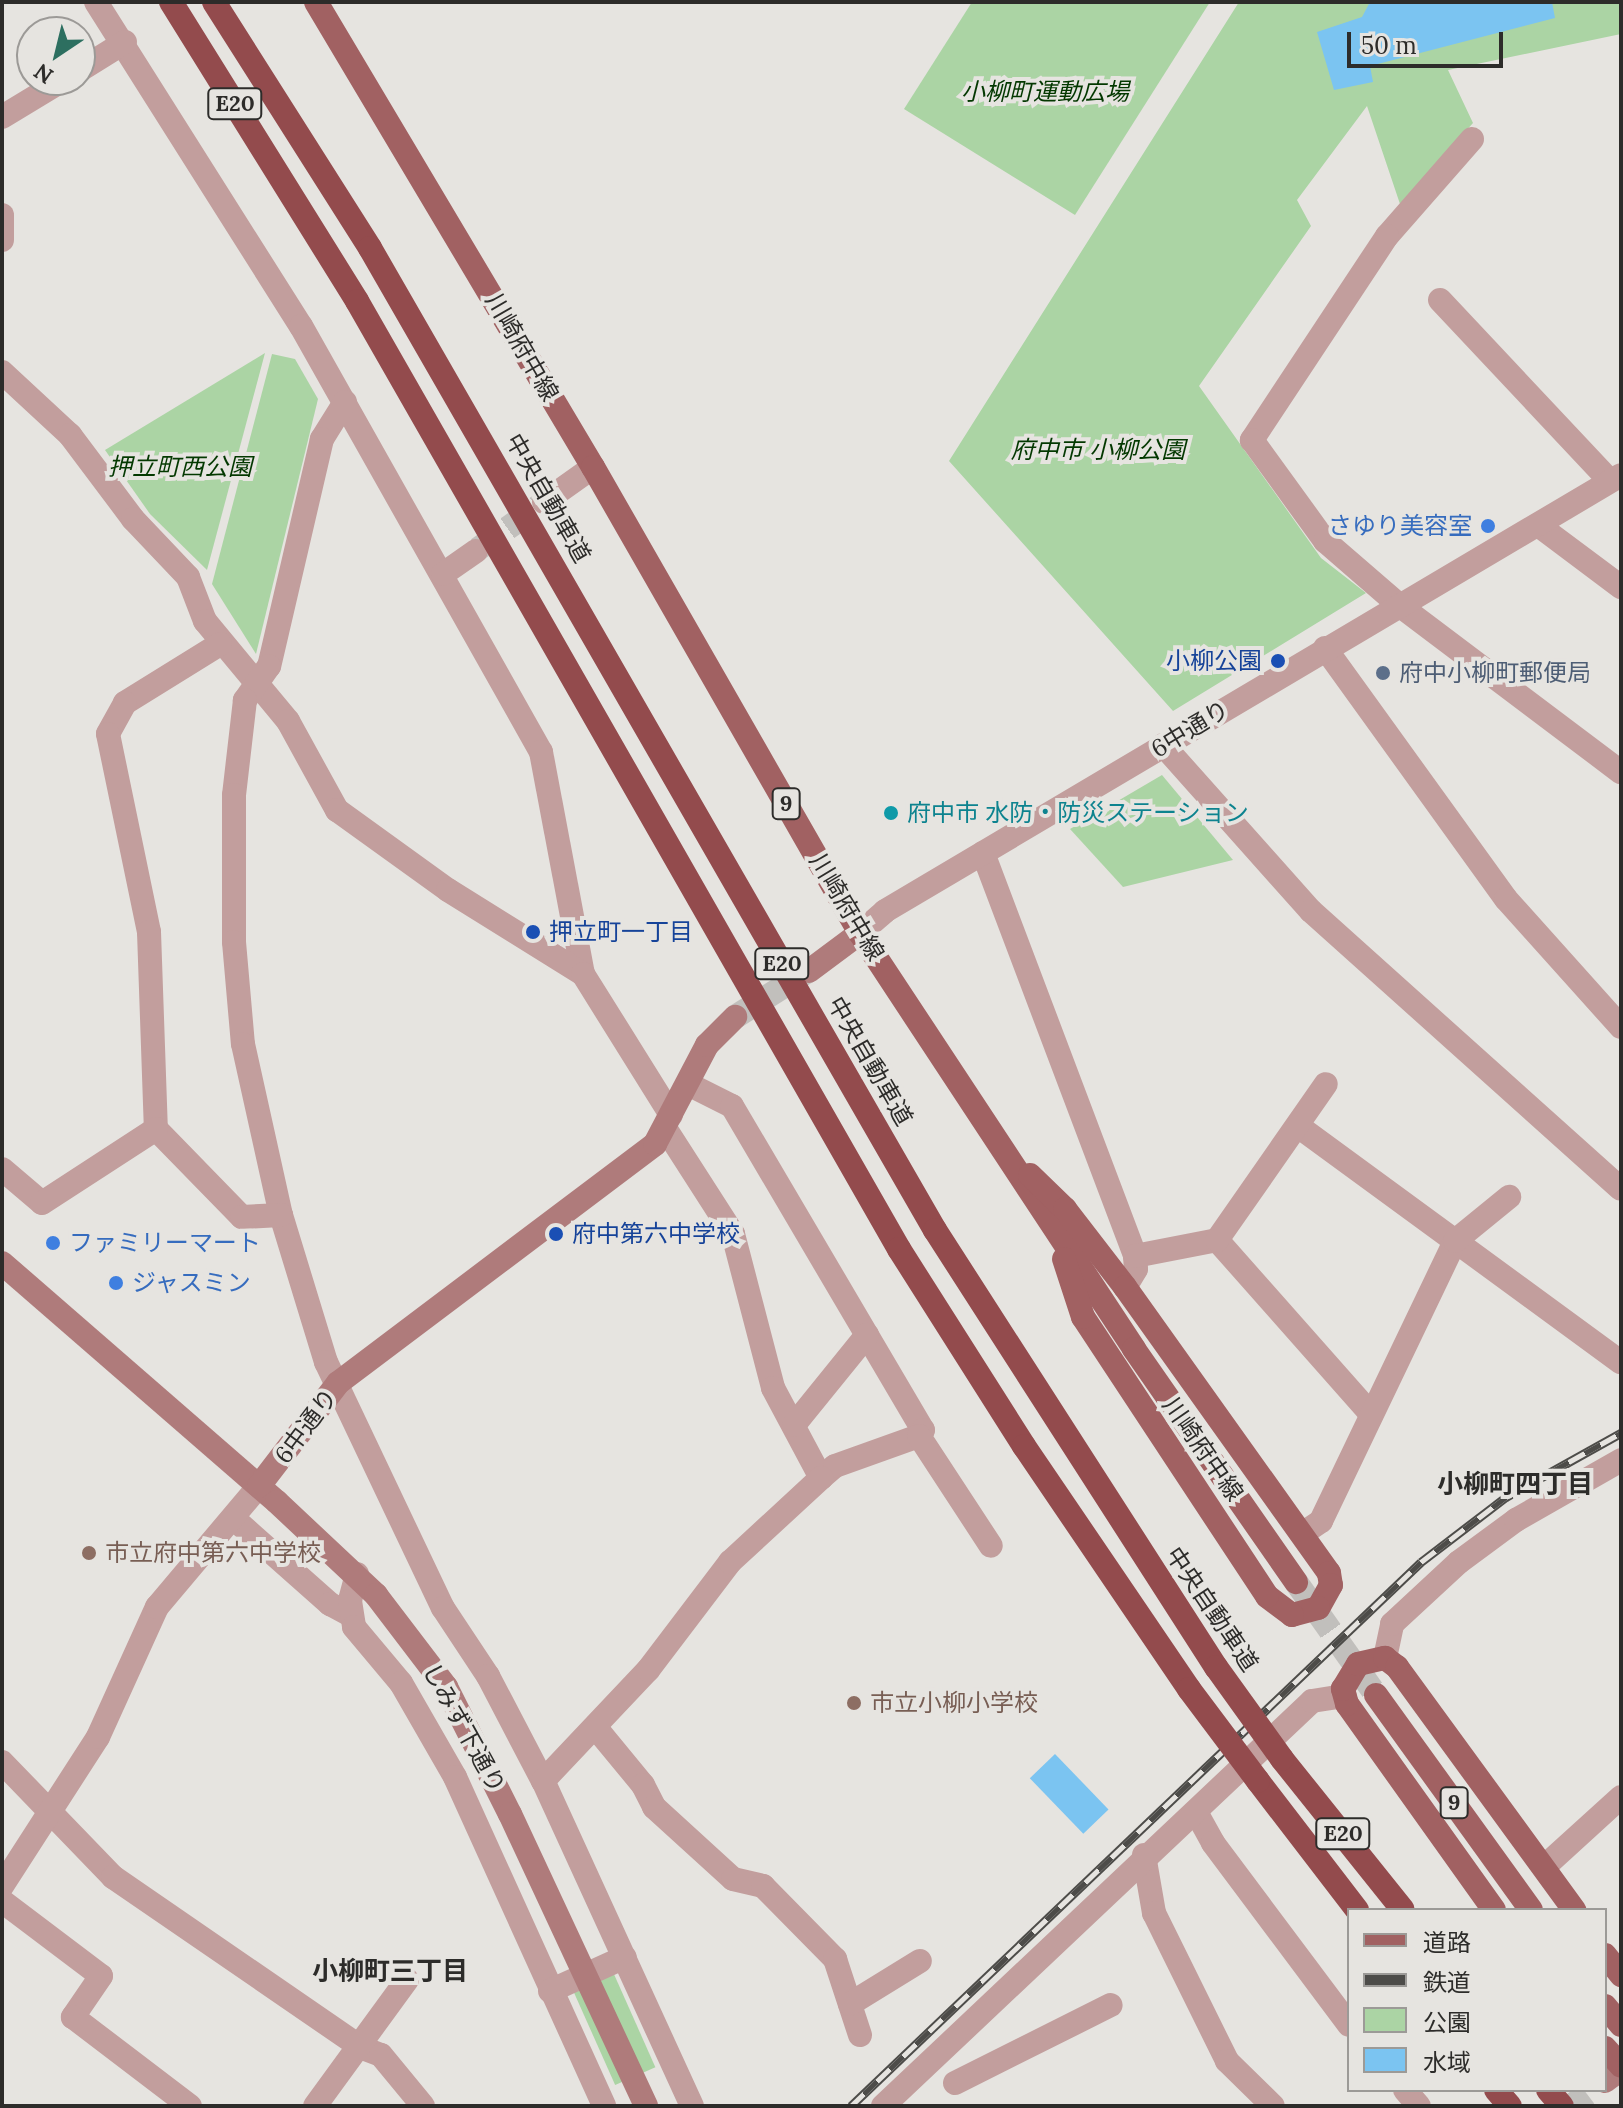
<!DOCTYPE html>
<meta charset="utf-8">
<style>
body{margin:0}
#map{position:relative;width:1623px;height:2108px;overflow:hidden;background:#e6e4e0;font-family:Lora,"Noto Sans JP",serif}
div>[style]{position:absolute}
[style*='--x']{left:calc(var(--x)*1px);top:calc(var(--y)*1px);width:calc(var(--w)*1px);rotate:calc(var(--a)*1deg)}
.green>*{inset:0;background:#abd4a4;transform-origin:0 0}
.water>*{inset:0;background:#7bc4f1;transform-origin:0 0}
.street-tunnel>*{height:24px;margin-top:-12px;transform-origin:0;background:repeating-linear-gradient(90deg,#c1bfbc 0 24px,transparent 0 36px)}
.secondary-tunnel>*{height:24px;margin-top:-12px;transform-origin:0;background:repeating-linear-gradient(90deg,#c1bfbc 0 24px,transparent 0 36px)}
.primary-tunnel>*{height:24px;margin-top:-12px;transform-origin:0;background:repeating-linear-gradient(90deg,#c1bfbc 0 24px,transparent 0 36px)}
.street>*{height:24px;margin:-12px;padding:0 12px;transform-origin:12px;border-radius:12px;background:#c29e9d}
.secondary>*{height:24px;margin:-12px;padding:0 12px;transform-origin:12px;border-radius:12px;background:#af7b7b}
.primary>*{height:24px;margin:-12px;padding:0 12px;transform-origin:12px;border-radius:12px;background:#a16162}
.highway>*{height:24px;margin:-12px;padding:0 12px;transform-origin:12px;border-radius:12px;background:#934b4d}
.rail>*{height:9px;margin-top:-4.5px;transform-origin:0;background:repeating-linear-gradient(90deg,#e6e4e0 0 18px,#4d4c49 0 36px);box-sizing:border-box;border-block:2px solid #4d4c49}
.secondary-bridge>*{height:24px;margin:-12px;padding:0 12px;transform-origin:12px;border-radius:12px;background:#af7b7b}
.highway-bridge>*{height:24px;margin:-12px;padding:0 12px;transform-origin:12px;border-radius:12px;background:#934b4d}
.dots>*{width:22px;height:22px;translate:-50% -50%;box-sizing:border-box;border:4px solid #e6e4e0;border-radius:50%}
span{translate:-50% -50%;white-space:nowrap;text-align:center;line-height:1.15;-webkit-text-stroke:8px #e6e4e0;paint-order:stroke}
.shield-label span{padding:2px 6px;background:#e6e4e0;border:2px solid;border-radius:6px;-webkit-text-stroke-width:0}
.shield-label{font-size:22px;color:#2d2c2a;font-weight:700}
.park-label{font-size:24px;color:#033800;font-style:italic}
.street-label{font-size:24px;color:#2d2c2a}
.shop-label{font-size:24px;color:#366cbe}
.right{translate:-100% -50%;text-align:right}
.left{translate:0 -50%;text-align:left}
.transit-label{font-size:24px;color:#164399}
.service-label{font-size:24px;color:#4e5e75}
.culture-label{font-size:24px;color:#0d838f}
.education-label{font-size:24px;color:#785e54}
.neighbourhood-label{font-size:26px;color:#2d2c2a;font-weight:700}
.frame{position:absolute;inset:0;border:4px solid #2d2c2a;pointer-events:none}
.legend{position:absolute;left:1347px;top:1908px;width:260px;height:184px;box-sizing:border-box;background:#e6e4e0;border:2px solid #9c9a97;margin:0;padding:10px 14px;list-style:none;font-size:24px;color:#2d2c2a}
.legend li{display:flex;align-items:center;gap:16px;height:40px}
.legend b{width:40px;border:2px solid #9c9a97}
.north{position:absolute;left:16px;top:16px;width:80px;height:80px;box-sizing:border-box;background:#e6e4e0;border:2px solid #9c9a97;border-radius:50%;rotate:215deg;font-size:22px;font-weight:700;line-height:32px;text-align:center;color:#2d2c2a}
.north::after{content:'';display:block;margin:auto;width:28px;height:36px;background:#2d6f60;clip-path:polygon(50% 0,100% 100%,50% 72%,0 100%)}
.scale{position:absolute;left:1347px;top:32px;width:156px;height:36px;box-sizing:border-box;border:4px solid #2d2c2a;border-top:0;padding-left:10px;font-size:24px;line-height:28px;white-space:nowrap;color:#2d2c2a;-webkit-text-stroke:6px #e6e4e0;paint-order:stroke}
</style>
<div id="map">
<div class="green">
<div style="clip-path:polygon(972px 2px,1210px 2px,1075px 215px,904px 109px)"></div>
<div style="clip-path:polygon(1239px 2px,1621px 2px,1621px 34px,1448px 70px,1473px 123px,1400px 204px,1367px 106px,1297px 200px,1311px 226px,1199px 386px,1321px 558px,1366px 593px,1173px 711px,949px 461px)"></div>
<div style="clip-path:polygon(265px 353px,207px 570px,150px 514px,105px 450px)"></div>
<div style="clip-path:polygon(272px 354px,295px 359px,318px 399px,256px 654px,212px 584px)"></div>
<div style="clip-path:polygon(1162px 775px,1233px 860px,1123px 887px,1070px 829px)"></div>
<div style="left:609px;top:1963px;width:114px;height:44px;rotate:66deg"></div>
</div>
<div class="water">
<div style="clip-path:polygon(1370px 2px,1552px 2px,1555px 18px,1370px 66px,1373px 82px,1334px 90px,1317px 32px,1362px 17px)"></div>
<div style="left:1055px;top:1754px;width:77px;height:35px;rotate:46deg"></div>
</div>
<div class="street-tunnel">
<div style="--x:478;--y:549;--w:75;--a:-35.2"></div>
</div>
<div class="secondary-tunnel">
<div style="--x:735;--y:1017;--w:86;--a:-32.2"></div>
<div style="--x:1571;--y:2106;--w:20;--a:-37"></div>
</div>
<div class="primary-tunnel">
<div style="--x:1296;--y:1582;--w:138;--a:54.7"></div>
</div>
<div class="street">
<div style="--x:96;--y:2;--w:383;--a:57.7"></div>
<div style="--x:301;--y:326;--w:489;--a:60.6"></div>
<div style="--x:541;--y:752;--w:226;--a:79.3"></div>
<div style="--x:80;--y:70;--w:53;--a:-31.9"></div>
<div style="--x:2;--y:117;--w:71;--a:-31.2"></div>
<div style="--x:1472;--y:139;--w:129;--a:131.2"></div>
<div style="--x:1387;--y:236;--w:245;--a:123.5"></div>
<div style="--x:1252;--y:440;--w:125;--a:54.1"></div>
<div style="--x:1325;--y:541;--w:98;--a:40.9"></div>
<div style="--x:1399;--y:605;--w:278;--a:37"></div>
<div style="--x:2;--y:215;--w:25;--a:90"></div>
<div style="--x:1440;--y:300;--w:248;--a:46.8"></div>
<div style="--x:2;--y:372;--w:93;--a:42.8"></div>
<div style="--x:70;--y:435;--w:105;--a:53.1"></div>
<div style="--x:133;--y:519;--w:80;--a:46.5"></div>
<div style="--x:188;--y:577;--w:47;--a:68.9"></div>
<div style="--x:205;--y:621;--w:130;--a:50.3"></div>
<div style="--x:288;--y:721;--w:102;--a:61.2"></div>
<div style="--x:337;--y:810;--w:137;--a:35.8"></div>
<div style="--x:448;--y:890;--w:159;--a:31.9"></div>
<div style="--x:583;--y:974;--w:166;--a:58"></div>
<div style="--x:345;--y:402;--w:44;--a:121.9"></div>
<div style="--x:322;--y:439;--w:233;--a:103.1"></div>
<div style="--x:269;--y:666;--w:42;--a:125.2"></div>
<div style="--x:245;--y:700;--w:96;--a:96.6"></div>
<div style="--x:234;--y:795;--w:147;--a:90"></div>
<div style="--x:234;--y:942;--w:102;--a:85"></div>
<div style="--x:243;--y:1044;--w:175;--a:77.5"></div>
<div style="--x:281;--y:1215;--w:154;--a:73"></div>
<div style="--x:326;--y:1362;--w:272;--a:64.6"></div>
<div style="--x:443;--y:1608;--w:82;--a:56.5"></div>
<div style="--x:488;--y:1676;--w:119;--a:62.4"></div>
<div style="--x:544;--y:502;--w:60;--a:-35.5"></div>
<div style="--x:1538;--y:525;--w:104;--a:36.8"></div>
<div style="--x:443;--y:574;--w:40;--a:-34.9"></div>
<div style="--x:220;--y:644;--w:112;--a:148.2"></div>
<div style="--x:125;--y:703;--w:35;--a:119"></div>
<div style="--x:108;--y:734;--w:202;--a:78.3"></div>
<div style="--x:149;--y:932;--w:197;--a:88"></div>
<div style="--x:156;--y:1129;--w:123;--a:45.7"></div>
<div style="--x:242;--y:1217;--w:39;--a:-3"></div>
<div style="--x:1325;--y:648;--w:309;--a:54.2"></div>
<div style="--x:1506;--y:899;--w:172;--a:48.1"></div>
<div style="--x:1163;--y:745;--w:222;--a:48.3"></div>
<div style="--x:1311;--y:911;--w:416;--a:41.9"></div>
<div style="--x:983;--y:853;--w:431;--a:69.3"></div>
<div style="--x:1135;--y:1256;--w:13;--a:86"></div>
<div style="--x:1136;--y:1269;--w:21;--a:121"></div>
<div style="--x:860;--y:933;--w:33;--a:-41"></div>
<div style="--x:885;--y:911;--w:855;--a:-30.64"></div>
<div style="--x:688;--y:1084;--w:49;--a:26.6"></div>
<div style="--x:732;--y:1106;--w:376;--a:59.5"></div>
<div style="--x:923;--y:1430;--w:7;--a:124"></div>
<div style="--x:1298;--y:1126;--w:400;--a:36.2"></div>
<div style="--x:665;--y:1128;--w:126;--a:57.3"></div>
<div style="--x:733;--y:1234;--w:159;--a:75.4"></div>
<div style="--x:773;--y:1388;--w:102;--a:61.9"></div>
<div style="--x:821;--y:1478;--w:18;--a:-41"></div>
<div style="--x:835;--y:1466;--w:89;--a:-19.7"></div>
<div style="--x:919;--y:1436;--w:131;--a:56.8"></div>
<div style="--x:2;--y:1169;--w:52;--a:40.4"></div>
<div style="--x:42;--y:1203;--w:136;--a:-33"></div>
<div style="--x:1217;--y:1240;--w:231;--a:48.5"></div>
<div style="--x:1135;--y:1256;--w:84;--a:-11"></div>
<div style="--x:1217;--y:1240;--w:190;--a:-55.1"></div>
<div style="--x:794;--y:1425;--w:116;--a:-51"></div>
<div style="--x:233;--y:1518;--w:130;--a:41.6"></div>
<div style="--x:330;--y:1604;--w:21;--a:28"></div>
<div style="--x:1302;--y:1534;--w:23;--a:-34"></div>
<div style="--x:1321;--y:1521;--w:310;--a:-64.4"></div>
<div style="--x:1455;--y:1241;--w:70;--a:-39.2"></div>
<div style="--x:357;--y:1574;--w:28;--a:105"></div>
<div style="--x:350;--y:1601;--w:26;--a:81"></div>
<div style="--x:354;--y:1627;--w:73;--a:50"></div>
<div style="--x:401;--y:1683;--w:108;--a:60.1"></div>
<div style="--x:455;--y:1777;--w:361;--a:65.6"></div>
<div style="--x:1385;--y:1658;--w:35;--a:-78"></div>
<div style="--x:1392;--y:1624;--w:91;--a:-42.8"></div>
<div style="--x:1459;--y:1562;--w:71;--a:-36.4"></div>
<div style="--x:1516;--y:1520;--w:121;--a:-29.7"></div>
<div style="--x:596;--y:1728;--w:74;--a:50.5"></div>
<div style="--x:643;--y:1785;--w:25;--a:63"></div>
<div style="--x:654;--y:1807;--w:107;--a:42.3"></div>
<div style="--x:733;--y:1879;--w:31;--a:13"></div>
<div style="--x:763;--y:1886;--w:103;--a:45.4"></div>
<div style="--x:835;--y:1959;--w:80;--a:71.8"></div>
<div style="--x:2;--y:1762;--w:160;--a:46"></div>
<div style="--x:113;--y:1877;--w:300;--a:34.5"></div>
<div style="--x:360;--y:2047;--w:22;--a:21"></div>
<div style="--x:381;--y:2055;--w:66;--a:50.5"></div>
<div style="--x:1196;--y:1812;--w:35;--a:61"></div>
<div style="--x:1213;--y:1843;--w:227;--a:53.2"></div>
<div style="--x:1144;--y:1855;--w:59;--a:80.2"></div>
<div style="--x:1154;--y:1913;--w:165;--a:63.7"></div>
<div style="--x:1227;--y:2061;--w:64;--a:44.4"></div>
<div style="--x:1544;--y:1867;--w:104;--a:-42.3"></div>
<div style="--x:2;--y:1886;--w:177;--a:-57.2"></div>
<div style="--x:98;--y:1737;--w:143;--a:-65.6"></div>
<div style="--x:157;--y:1607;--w:158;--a:-49.9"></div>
<div style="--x:2;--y:1901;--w:124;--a:37.1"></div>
<div style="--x:101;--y:1976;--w:50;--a:124.3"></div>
<div style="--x:73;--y:2017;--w:147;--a:37.3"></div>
<div style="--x:550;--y:1991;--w:82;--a:-24.4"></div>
<div style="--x:850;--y:2004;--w:82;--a:-31.6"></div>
<div style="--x:955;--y:2083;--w:174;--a:-26.6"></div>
<div style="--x:1405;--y:2090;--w:21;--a:49"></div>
<div style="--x:315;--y:2106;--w:156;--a:-53.9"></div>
<div style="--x:692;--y:2106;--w:358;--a:-114.6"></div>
<div style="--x:543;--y:1781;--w:153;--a:-46.6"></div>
<div style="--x:648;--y:1670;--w:136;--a:-52.8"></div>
<div style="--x:730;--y:1562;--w:124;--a:-42.7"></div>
<div style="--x:883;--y:2106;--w:590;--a:-43.35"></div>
<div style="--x:1312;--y:1701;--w:33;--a:-9"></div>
</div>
<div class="secondary">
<div style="--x:809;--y:971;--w:64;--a:-36.7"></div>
<div style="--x:2;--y:1263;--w:364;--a:41"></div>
<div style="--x:277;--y:1502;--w:136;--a:43.2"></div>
<div style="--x:376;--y:1595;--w:116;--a:52.7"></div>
<div style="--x:446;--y:1687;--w:142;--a:63.3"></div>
<div style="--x:259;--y:1486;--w:130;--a:-52.5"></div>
<div style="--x:338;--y:1383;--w:397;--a:-37"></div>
<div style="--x:655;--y:1144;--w:112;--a:-62.3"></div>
<div style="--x:707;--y:1045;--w:40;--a:-45"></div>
<div style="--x:1605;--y:2081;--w:20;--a:-37"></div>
</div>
<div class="primary">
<div style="--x:316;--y:2;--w:541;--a:59.22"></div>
<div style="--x:593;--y:467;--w:537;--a:60.19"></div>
<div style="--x:860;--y:933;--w:498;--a:56.6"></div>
<div style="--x:1134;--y:1349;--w:284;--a:55.2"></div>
<div style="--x:1030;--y:1175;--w:49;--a:44.2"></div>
<div style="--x:1065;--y:1209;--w:98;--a:52.4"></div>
<div style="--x:1125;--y:1287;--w:351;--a:54.5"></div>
<div style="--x:1329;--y:1573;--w:12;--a:81"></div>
<div style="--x:1331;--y:1585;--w:26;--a:119"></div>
<div style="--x:1318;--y:1608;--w:27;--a:165"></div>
<div style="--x:1292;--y:1615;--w:31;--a:-143"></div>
<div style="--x:1267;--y:1596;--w:334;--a:-123.4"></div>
<div style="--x:1083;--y:1317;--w:61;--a:-108.1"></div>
<div style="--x:1376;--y:1695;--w:265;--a:54.2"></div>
<div style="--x:1494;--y:1910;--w:253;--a:-125.5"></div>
<div style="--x:1347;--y:1704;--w:16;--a:-105"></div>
<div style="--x:1343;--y:1689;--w:29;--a:-59"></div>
<div style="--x:1358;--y:1664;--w:28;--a:-13"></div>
<div style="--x:1385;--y:1658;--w:15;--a:37"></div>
<div style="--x:1397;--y:1667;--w:301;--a:53.9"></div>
<div style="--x:1605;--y:1955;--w:26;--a:51"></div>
<div style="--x:1605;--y:2006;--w:25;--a:50"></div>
<div style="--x:1605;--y:2048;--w:24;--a:48"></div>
</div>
<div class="highway">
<div style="--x:171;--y:2;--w:352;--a:58.1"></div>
<div style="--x:357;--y:301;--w:1092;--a:60.24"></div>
<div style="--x:899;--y:1249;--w:233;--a:57.6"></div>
<div style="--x:1024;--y:1446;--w:294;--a:55.8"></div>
<div style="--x:214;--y:2;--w:291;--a:57.6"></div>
<div style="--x:370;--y:248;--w:1133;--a:60.09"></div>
<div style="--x:935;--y:1230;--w:520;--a:57.26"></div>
<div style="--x:1282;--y:1759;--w:193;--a:51.3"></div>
<div style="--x:1258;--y:1781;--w:163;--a:52.5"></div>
<div style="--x:1496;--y:2090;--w:21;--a:49"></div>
<div style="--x:1548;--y:2090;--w:21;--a:49"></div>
</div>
<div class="rail">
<div style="--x:851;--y:2106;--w:788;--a:-43.66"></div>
<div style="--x:1421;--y:1562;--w:107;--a:-37.4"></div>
<div style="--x:1506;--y:1497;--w:132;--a:-29.1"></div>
</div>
<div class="secondary-bridge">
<div style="--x:510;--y:1814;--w:322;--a:65"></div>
</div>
<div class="highway-bridge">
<div style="--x:1216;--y:1667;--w:113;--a:54.3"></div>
<div style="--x:1189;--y:1689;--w:115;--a:53.1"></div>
</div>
<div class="dots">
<div style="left:1488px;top:526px;background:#3f7fe0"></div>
<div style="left:1278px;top:661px;background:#1a4fb4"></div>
<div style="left:1383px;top:673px;background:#5c6f8a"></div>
<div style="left:891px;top:813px;background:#0f9aa8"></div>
<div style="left:533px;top:932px;background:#1a4fb4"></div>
<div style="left:556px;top:1234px;background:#1a4fb4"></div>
<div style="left:53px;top:1243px;background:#3f7fe0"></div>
<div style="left:116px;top:1283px;background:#3f7fe0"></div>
<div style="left:89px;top:1553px;background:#8d6e63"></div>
<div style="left:854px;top:1703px;background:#8d6e63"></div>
</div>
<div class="shield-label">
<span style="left:235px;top:104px">E20</span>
<span style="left:786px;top:804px">9</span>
<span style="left:782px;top:964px">E20</span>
<span style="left:1454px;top:1803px">9</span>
<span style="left:1343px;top:1834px">E20</span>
</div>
<div class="park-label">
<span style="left:1045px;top:92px">小柳町運動広場</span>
<span style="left:1098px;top:450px">府中市 小柳公園</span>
<span style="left:180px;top:467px">押立町西公園</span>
</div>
<div class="street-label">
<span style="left:522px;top:347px;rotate:60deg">川崎府中線</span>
<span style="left:548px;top:498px;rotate:60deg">中央自動車道</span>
<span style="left:1190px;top:729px;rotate:-31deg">6中通り</span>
<span style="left:847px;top:907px;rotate:59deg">川崎府中線</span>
<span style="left:870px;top:1061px;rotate:60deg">中央自動車道</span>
<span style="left:306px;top:1426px;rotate:-53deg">6中通り</span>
<span style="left:1203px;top:1449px;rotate:55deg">川崎府中線</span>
<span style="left:1212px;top:1609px;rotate:56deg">中央自動車道</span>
<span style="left:464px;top:1728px;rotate:61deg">しみず下通り</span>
</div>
<div class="shop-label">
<span class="right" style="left:1472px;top:526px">さゆり美容室</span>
<span class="left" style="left:69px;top:1243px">ファミリーマート</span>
<span class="left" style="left:132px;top:1283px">ジャスミン</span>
</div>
<div class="transit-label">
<span class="right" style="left:1262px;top:661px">小柳公園</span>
<span class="left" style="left:549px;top:932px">押立町一丁目</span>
<span class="left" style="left:572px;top:1234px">府中第六中学校</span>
</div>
<div class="service-label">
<span class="left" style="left:1399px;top:673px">府中小柳町郵便局</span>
</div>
<div class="culture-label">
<span class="left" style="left:907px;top:813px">府中市 水防・防災ステーション</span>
</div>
<div class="education-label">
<span class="left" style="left:105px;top:1553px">市立府中第六中学校</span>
<span class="left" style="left:870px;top:1703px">市立小柳小学校</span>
</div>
<div class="neighbourhood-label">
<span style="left:1515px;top:1484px">小柳町四丁目</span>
<span style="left:390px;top:1971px">小柳町三丁目</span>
</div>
<div class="frame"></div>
<ul class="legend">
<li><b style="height:10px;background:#a16162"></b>道路</li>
<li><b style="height:10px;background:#4d4c49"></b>鉄道</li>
<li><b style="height:22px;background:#abd4a4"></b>公園</li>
<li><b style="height:22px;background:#7bc4f1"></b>水域</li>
</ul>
<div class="north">N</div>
<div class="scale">50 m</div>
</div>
